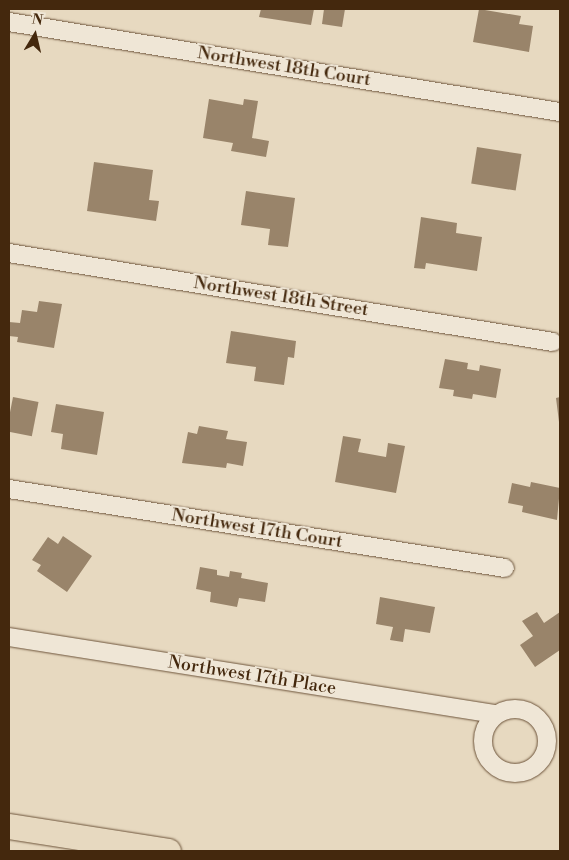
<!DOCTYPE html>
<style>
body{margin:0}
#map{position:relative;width:569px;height:860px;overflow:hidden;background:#e7d9c0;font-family:"Libre Bodoni",serif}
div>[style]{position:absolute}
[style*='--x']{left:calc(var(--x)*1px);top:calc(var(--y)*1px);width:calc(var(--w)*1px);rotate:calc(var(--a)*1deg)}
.building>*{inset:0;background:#99846a;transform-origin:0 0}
.roads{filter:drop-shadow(0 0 1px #6d543a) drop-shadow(0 0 1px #6d543a)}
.minor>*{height:18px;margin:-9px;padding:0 9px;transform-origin:9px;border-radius:9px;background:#efe6d6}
.minor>.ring{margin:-9px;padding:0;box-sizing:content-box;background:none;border:18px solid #efe6d6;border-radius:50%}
.highway>*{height:25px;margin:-12.5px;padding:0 12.5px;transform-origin:12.5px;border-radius:12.5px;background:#e7d9c0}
span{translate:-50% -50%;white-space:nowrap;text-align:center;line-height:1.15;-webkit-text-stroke:4px #efe6d6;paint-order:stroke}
.street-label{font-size:18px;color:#44280d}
.frame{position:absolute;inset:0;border:10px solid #44280d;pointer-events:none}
.north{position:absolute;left:10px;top:10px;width:50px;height:50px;-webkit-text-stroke:4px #efe6d6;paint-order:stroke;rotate:9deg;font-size:14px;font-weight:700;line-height:20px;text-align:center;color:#44280d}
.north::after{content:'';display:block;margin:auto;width:18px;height:22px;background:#44280d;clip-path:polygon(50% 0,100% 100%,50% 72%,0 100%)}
</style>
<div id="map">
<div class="building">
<div style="clip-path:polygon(261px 9px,314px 9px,311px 25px,259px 17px)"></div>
<div style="clip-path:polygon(324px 9px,345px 9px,342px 27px,322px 24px)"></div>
<div style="clip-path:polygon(479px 9px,521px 16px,519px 24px,533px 26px,529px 52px,473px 42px)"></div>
<div style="clip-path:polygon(209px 99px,243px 105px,244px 99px,258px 101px,252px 138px,269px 141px,266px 157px,231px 151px,233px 143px,203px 138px)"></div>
<div style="left:477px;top:147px;width:45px;height:37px;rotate:9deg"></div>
<div style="clip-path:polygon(94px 162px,153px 170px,149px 200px,159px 201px,156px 221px,87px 211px)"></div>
<div style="clip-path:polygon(246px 191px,295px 198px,288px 247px,268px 245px,270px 229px,241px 225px)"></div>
<div style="clip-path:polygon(421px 217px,457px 223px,456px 233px,482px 237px,477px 271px,426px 263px,425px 269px,414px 268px)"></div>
<div style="clip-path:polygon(39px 301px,62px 304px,54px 348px,17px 342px,18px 337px,9px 336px,9px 322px,20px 323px,22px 310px,37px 312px)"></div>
<div style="clip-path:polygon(231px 331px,296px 341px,294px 358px,288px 357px,284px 385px,254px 381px,256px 367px,226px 363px)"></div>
<div style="clip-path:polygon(445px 359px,468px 363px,467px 369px,479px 371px,480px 365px,501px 369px,496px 398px,473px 394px,472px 399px,453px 396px,454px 390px,439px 388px)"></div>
<div style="left:13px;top:397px;width:26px;height:35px;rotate:11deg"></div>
<div style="clip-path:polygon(560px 397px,560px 422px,559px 422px,556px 398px)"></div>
<div style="clip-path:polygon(56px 404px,104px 412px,97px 455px,61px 449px,63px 434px,51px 432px)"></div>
<div style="clip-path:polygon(199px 426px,228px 431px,226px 439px,247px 442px,243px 466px,227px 463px,226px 468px,182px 463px,188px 432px,197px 434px)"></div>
<div style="clip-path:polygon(343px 436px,361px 439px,358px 452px,386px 457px,388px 443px,405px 446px,396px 493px,335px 482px)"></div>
<div style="clip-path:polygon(531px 482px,560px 488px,557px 520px,522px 512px,523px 506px,508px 503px,512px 483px,530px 487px)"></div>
<div style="clip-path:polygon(63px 536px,92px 556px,67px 592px,37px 571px,41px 565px,32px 560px,48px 537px,58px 544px)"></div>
<div style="clip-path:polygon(200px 567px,217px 570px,217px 575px,229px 577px,230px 571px,242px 573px,241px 578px,268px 583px,265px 602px,239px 598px,237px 607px,210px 602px,211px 592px,196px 589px)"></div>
<div style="clip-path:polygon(380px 597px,435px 607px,430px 633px,405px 629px,403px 642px,390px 640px,393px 627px,376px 624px)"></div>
<div style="clip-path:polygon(537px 612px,544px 623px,560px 612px,560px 650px,535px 667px,520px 645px,533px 636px,522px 621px)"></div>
</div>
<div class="roads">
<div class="minor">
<div style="--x:9;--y:22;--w:558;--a:9.28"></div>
<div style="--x:9;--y:253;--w:551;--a:9.29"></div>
<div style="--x:9;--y:489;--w:502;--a:9.05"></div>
<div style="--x:9;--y:637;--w:493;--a:9"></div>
<div class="ring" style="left:483px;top:709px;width:46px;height:46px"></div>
</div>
<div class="highway">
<div style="--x:9;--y:826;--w:161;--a:8.9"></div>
</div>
</div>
<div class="street-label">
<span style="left:284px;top:67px;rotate:9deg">Northwest 18th Court</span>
<span style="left:281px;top:297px;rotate:9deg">Northwest 18th Street</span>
<span style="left:257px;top:529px;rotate:9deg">Northwest 17th Court</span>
<span style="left:252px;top:676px;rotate:9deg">Northwest 17th Place</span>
</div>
<div class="frame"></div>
<div class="north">N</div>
</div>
